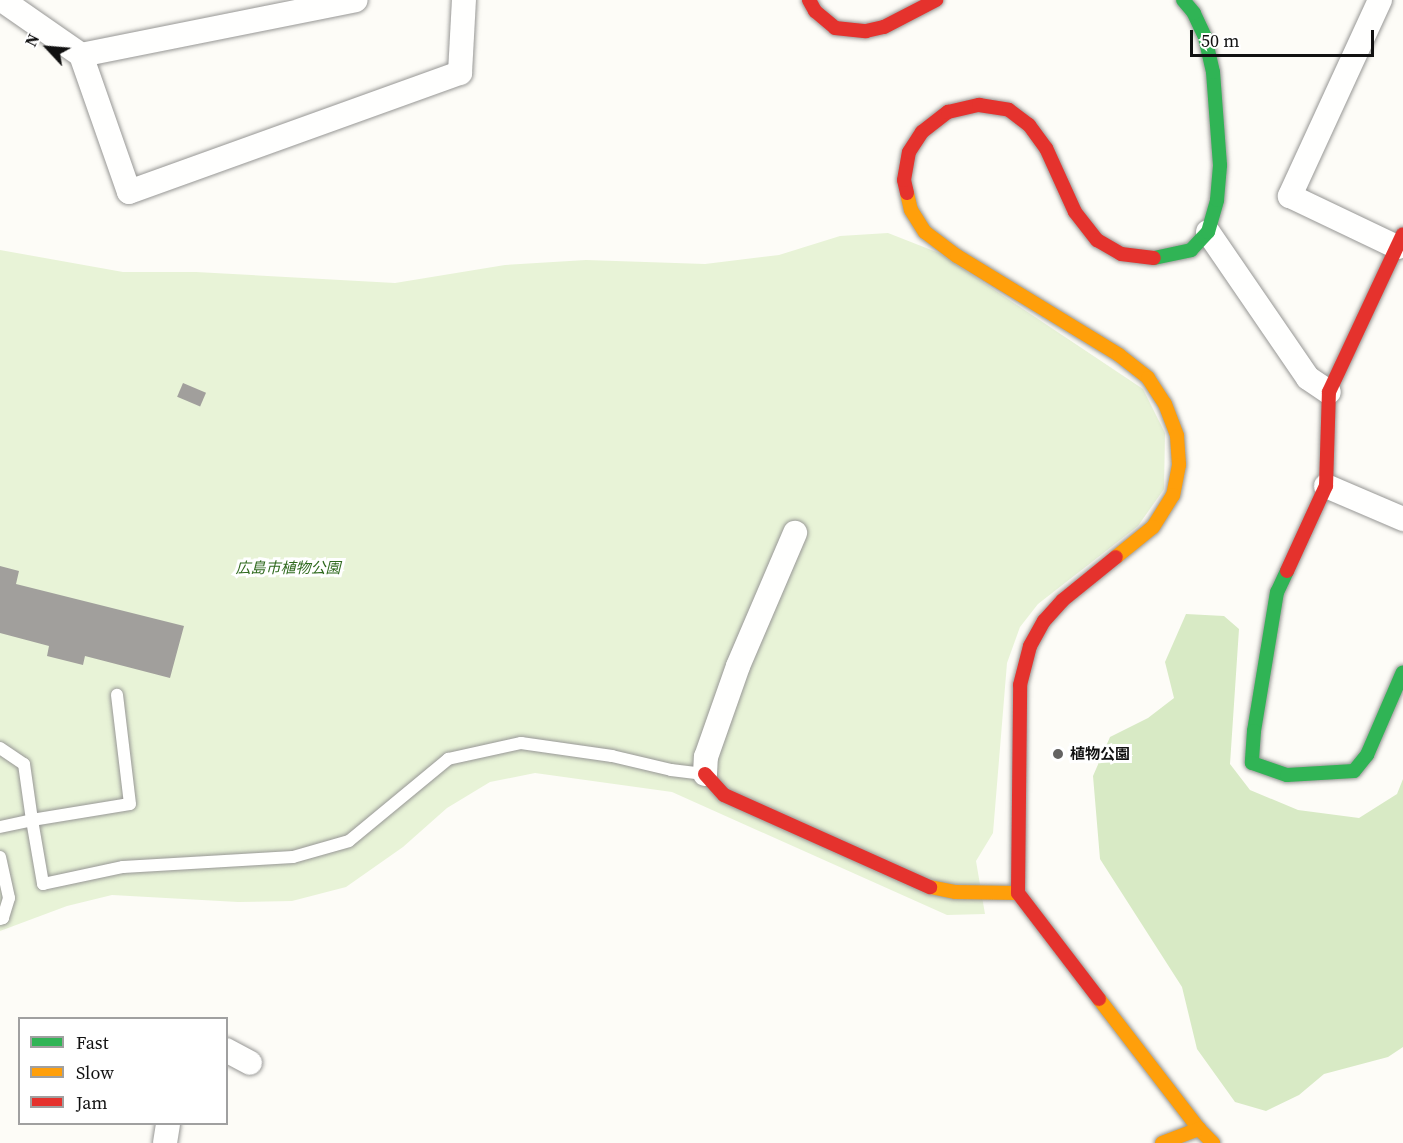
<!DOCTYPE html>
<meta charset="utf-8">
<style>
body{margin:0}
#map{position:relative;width:1403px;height:1143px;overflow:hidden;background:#fdfcf7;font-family:"Source Serif 4","Noto Sans JP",serif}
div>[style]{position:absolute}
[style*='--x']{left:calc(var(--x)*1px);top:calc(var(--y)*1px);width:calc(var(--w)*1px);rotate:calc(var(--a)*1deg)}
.green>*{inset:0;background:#e8f3d7}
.forest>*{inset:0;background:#d8eac5}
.building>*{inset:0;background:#a19f9c;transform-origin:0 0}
.roads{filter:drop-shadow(0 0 2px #979795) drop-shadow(0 0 2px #979795)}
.lane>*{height:12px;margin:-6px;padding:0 6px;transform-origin:6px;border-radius:6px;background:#fffffe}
.street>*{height:24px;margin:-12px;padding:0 12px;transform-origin:12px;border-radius:12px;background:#fffffe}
.fast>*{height:14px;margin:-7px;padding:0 7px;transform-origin:7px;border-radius:7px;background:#30b455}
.slow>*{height:14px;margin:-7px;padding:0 7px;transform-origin:7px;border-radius:7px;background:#ff9f0a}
.jam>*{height:14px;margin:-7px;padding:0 7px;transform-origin:7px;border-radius:7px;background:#e5322d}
.dots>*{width:16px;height:16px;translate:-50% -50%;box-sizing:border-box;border:3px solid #fff;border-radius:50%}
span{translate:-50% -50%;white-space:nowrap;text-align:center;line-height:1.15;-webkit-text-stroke:6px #fff;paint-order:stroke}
.park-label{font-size:15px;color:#306a1f;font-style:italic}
.poi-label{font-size:15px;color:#111;font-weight:700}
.left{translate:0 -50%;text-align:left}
.legend{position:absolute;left:18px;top:1017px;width:210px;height:108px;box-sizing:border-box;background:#fff;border:2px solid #a0a0a0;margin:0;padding:8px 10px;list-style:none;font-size:18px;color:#111}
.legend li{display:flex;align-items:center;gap:12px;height:30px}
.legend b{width:30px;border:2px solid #a0a0a0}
.north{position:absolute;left:18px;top:18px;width:60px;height:60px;-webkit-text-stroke:4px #fff;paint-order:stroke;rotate:296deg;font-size:16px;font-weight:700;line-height:24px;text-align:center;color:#111}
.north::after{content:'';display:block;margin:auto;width:21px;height:27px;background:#111;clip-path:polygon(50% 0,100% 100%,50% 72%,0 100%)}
.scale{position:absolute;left:1190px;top:30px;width:184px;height:27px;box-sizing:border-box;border:3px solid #111;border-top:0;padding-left:8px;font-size:18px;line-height:21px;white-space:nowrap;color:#111;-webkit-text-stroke:4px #fff;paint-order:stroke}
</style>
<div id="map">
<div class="green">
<div style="clip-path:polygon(888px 233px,939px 253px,1143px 389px,1165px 433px,1164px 489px,1138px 526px,1038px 604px,1020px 627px,1007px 663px,993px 833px,976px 861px,985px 914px,947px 915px,672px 792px,535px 773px,490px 782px,447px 808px,403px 847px,346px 887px,292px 901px,238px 902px,112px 895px,67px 906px,0 931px,0 250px,123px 272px,196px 272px,395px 283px,505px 265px,586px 260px,705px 264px,779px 255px,840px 236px)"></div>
</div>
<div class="forest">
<div style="clip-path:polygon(1186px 614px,1224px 616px,1239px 629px,1230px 764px,1250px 790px,1298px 810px,1359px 818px,1397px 794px,1403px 779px,1403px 1047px,1388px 1057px,1324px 1074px,1299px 1095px,1266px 1111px,1235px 1102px,1197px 1049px,1182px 987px,1100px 859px,1093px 776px,1110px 737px,1148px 718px,1174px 698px,1165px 662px)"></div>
</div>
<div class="building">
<div style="left:183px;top:383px;width:25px;height:15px;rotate:23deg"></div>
<div style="clip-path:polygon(0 566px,19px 571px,16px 584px,184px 626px,170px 678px,85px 656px,83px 665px,47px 656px,49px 646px,0 633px)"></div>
</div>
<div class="roads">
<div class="lane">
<div style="--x:0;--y:748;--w:29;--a:34"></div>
<div style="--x:24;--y:764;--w:57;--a:81.9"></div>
<div style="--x:32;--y:820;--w:99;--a:-9.3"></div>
<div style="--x:130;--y:804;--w:110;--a:-96.8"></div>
<div style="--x:0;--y:827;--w:33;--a:-12"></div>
<div style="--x:32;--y:820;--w:65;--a:80.2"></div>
<div style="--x:43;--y:884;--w:82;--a:-12"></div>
<div style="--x:123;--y:867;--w:170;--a:-3.4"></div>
<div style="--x:293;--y:857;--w:58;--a:-15.9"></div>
<div style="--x:349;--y:841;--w:129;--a:-39.6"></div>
<div style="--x:448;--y:759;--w:75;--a:-12.4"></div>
<div style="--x:521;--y:743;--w:92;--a:8.1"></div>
<div style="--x:612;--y:756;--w:61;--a:13.3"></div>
<div style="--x:671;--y:770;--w:33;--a:7"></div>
<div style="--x:0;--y:857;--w:42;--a:77.6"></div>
<div style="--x:9;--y:898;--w:21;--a:107"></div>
<div style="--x:3;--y:918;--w:3;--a:162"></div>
</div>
<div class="street">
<div style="--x:2;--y:0;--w:96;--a:34.8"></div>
<div style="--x:81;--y:55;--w:145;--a:70.7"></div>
<div style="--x:129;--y:192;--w:352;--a:-19.8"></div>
<div style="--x:460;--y:73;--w:73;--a:-86.9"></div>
<div style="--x:1380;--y:0;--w:216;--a:114.7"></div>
<div style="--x:1290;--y:196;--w:119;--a:25.5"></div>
<div style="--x:81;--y:55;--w:280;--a:-11.3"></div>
<div style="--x:1208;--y:232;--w:177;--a:55.6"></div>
<div style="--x:1308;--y:378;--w:25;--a:34"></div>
<div style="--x:1326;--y:486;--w:84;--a:23.2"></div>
<div style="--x:705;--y:774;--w:17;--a:-87"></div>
<div style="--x:706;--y:757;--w:96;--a:-70.6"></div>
<div style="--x:738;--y:666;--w:145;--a:-66.8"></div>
<div style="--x:226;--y:1050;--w:27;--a:28"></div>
<div style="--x:165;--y:1143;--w:19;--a:-81"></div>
</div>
<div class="fast">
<div style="--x:1154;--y:258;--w:38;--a:-12"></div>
<div style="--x:1191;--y:250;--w:25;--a:-47"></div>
<div style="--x:1208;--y:232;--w:33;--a:-74"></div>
<div style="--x:1217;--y:200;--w:35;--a:-85"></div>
<div style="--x:1220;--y:165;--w:93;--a:-94.3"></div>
<div style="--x:1213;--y:72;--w:36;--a:-103"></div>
<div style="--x:1205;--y:37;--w:26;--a:-115"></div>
<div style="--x:1194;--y:13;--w:17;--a:-130"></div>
<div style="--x:1287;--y:571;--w:23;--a:115"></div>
<div style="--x:1277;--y:592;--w:141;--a:99.4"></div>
<div style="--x:1254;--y:731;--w:32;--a:94"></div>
<div style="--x:1252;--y:763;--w:37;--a:19"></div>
<div style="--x:1287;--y:775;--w:67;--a:-3.4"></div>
<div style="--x:1354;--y:771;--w:21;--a:-51"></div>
<div style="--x:1367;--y:755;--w:90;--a:-66.6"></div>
</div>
<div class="slow">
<div style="--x:907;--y:193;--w:17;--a:77"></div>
<div style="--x:911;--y:210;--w:26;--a:58"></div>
<div style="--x:925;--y:232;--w:40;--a:37"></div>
<div style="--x:957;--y:256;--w:190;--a:31.4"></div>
<div style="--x:1119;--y:355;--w:37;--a:38"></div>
<div style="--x:1148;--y:378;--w:31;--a:57"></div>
<div style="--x:1165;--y:404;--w:34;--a:69"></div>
<div style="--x:1177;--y:436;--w:29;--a:86"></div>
<div style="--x:1179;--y:465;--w:31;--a:101"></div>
<div style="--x:1173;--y:495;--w:38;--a:122"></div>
<div style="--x:1153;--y:527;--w:48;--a:141"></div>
<div style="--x:930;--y:887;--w:25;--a:11"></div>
<div style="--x:955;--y:892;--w:63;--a:0.9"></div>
<div style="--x:1099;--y:999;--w:164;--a:52.4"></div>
<div style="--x:1199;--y:1129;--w:20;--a:45"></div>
<div style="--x:1162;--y:1143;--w:40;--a:-21"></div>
</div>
<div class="jam">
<div style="--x:809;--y:0;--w:13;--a:61"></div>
<div style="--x:815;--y:11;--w:26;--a:40"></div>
<div style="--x:835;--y:28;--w:31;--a:6"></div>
<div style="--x:866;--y:31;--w:18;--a:-13"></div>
<div style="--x:884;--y:27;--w:59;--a:-27.4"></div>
<div style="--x:907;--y:193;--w:13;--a:-103"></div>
<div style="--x:904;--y:180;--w:28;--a:-80"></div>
<div style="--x:909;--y:152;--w:24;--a:-57"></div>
<div style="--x:922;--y:132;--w:33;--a:-38"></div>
<div style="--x:948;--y:112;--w:32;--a:-13"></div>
<div style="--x:979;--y:105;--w:30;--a:9"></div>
<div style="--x:1009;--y:110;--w:25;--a:37"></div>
<div style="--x:1029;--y:125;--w:29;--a:54"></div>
<div style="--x:1046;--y:148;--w:70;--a:65.6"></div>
<div style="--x:1075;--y:212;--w:36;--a:52"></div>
<div style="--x:1097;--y:240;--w:28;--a:30"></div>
<div style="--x:1121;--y:254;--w:33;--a:7"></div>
<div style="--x:1287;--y:571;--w:94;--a:-65.4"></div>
<div style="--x:1326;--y:486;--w:94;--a:-88.2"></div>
<div style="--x:1329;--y:392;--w:174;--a:-64.9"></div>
<div style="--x:705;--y:774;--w:28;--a:48"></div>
<div style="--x:724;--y:795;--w:226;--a:24.1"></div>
<div style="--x:1099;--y:999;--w:133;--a:-127.4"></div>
<div style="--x:1018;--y:893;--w:208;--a:-89.4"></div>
<div style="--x:1020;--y:685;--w:40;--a:-75.6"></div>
<div style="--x:1030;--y:646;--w:29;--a:-61"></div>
<div style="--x:1044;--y:621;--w:28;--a:-48"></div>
<div style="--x:1063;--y:600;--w:68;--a:-39.1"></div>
</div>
</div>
<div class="dots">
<div style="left:1058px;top:754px;background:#646362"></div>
</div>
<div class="park-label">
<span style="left:288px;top:568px">広島市植物公園</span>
</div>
<div class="poi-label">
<span class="left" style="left:1070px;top:754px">植物公園</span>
</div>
<ul class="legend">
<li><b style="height:8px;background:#30b455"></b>Fast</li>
<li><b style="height:8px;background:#ff9f0a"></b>Slow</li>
<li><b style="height:8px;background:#e5322d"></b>Jam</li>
</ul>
<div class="north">N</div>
<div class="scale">50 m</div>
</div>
